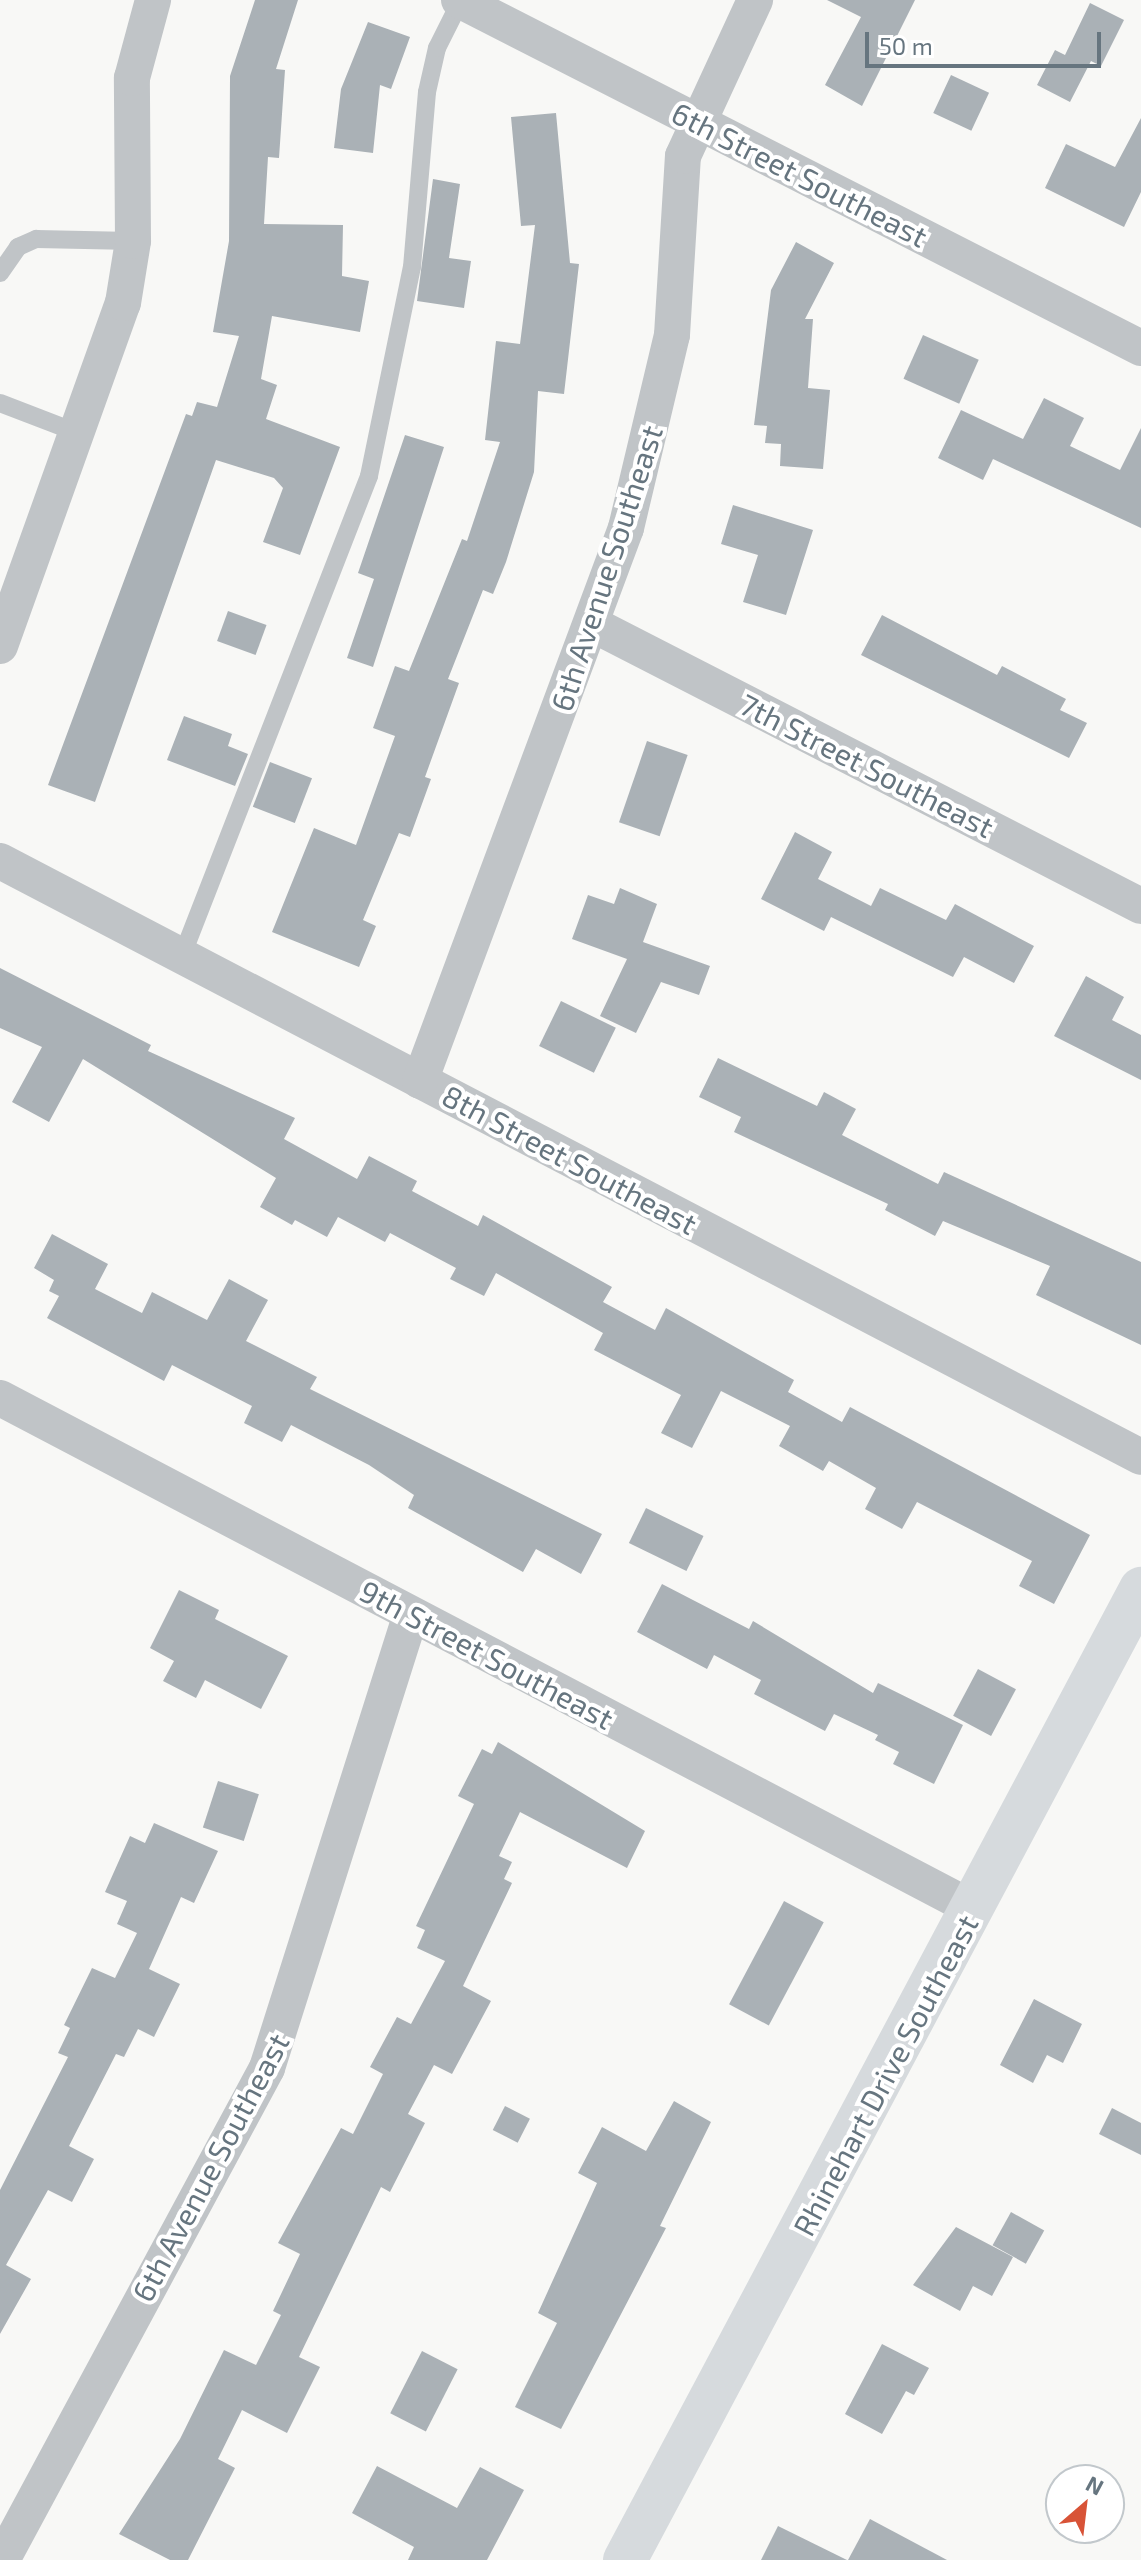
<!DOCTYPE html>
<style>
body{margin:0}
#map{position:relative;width:1141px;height:2560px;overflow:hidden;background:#f8f8f6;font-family:"Exo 2",sans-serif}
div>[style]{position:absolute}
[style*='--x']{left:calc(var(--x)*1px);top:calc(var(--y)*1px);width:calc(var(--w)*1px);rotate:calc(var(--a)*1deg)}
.building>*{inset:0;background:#aab1b6;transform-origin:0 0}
.lane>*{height:18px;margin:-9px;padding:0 9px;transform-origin:9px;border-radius:9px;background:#c0c4c7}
.street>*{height:36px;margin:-18px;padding:0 18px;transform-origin:18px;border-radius:18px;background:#c0c4c7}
.secondary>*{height:44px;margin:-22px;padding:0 22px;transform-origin:22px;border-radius:22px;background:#d6dadd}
span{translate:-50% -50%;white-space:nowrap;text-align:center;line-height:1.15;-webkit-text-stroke:8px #fff;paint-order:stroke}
.street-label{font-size:30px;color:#66757f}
.north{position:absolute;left:1045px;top:2464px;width:80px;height:80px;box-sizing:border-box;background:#fff;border:2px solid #c2c8cc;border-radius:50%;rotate:28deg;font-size:22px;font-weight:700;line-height:32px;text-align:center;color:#66757f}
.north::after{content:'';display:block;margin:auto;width:28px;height:36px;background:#d85337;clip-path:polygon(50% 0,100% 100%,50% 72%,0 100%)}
.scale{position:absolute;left:865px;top:32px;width:236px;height:36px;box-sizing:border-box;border:4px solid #66757f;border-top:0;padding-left:10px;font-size:24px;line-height:28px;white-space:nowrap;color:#66757f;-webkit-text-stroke:6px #fff;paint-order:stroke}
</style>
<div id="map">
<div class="building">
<div style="clip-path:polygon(255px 0,298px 0,276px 69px,285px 70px,279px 158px,268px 157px,264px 224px,343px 225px,342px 276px,369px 281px,360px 332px,272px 316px,261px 379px,277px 385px,266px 419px,340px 447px,300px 555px,263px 542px,283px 488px,274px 478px,216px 460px,95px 802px,48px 785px,186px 414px,192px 416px,197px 402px,217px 407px,239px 336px,213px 332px,229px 241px,230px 76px)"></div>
<div style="clip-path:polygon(827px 0,915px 0,862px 106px,825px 85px,861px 17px)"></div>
<div style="clip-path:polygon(1090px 3px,1124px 20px,1101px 66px,1091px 61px,1070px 102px,1037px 85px,1055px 50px,1065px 55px)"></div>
<div style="clip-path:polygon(368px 22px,410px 37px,391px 89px,380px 85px,373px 153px,334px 148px,341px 89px)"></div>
<div style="left:951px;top:75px;width:42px;height:42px;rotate:25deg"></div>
<div style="clip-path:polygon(556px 113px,570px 263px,579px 264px,564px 394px,538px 391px,534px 472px,506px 562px,493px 594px,483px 590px,448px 679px,459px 683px,425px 777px,431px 779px,410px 837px,399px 833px,363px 920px,376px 926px,359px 967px,272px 932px,314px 828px,356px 845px,395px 736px,373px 728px,395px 666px,409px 671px,462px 539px,467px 541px,500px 442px,485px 440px,496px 341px,520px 344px,535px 225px,521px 226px,511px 117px)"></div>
<div style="clip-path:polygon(1141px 118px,1141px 192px,1124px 227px,1045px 188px,1066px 144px,1115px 167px)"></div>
<div style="clip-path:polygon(433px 179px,460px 184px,449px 258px,471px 261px,464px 308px,417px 301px)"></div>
<div style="clip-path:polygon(796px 242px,834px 263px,805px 319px,813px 319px,808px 388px,830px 390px,823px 469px,780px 466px,781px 444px,765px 443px,767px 426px,754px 425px,771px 290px)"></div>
<div style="left:923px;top:335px;width:61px;height:48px;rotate:24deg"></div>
<div style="clip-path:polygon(1044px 398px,1084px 418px,1070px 446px,1120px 470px,1141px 428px,1141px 528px,993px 459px,983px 480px,938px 458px,961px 410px,1023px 439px)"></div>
<div style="clip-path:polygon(405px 435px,444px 447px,373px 667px,347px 658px,374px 579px,358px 573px)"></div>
<div style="clip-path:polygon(733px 505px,813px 530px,786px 615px,743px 602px,758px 555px,721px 544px)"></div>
<div style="left:228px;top:611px;width:41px;height:32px;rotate:20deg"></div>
<div style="clip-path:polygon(882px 615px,997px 675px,1002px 666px,1066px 699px,1060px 710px,1087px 723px,1069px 758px,861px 655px)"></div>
<div style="clip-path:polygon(184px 716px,232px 734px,228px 746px,248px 754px,235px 786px,167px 760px)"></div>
<div style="left:647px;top:741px;width:43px;height:86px;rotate:19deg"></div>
<div style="left:270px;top:762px;width:45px;height:48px;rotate:21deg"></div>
<div style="clip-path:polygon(795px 832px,832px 852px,818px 879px,871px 906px,880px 888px,946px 920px,955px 904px,1034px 946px,1014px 983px,964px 957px,953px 977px,831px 917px,824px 931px,761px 899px)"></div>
<div style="clip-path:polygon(620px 888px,657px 904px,643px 942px,710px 966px,699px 995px,661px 982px,636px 1033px,600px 1016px,627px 959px,572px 939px,588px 895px,614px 904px)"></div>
<div style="clip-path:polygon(0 968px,151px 1045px,148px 1051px,295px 1118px,284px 1139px,357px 1179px,369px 1156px,417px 1181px,412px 1191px,478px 1226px,483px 1215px,612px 1287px,603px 1302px,655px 1330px,666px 1308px,794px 1380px,788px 1392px,842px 1422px,850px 1407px,1090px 1535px,1054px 1604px,1019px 1586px,1032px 1561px,917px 1502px,902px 1529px,865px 1509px,876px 1488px,829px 1461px,823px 1471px,779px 1446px,790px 1426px,721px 1391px,692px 1448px,661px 1433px,681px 1395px,594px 1350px,603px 1333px,496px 1273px,484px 1296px,450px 1279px,456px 1268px,390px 1233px,385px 1242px,338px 1217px,327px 1237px,295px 1220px,292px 1225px,260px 1207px,276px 1178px,83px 1059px,49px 1122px,12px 1102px,42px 1047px,0 1028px)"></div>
<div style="clip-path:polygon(1086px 976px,1124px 997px,1112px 1020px,1141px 1035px,1141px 1080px,1054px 1036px)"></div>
<div style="left:561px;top:1001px;width:61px;height:50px;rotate:26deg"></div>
<div style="clip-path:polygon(718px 1058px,817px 1106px,824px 1092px,856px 1109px,842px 1135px,938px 1184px,944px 1172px,1141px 1262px,1141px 1345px,1036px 1295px,1050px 1266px,943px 1221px,935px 1236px,885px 1210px,888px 1204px,734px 1132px,741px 1117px,699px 1097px)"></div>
<div style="clip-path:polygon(52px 1234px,108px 1264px,95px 1289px,142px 1313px,152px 1292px,207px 1320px,229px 1279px,268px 1300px,246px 1341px,317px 1377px,310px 1389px,602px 1534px,581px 1574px,536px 1549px,523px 1572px,408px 1508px,414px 1495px,369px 1465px,291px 1425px,282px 1442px,244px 1423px,252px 1406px,172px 1365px,164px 1381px,47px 1318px,59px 1296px,49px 1291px,54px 1280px,34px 1268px)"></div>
<div style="left:646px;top:1508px;width:64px;height:39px;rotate:26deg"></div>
<div style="clip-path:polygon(662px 1584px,749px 1629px,753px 1621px,873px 1693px,878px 1683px,963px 1725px,934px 1784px,893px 1764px,899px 1752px,875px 1740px,878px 1735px,834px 1714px,825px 1731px,754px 1694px,761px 1680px,714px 1655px,707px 1669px,637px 1632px)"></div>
<div style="clip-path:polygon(179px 1590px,219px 1610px,215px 1619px,288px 1656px,261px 1709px,205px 1680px,196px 1698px,163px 1681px,174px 1661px,150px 1648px)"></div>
<div style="left:978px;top:1669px;width:43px;height:53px;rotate:28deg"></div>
<div style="clip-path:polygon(498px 1742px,645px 1831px,627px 1868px,520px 1812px,499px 1856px,512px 1862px,504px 1879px,512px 1883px,463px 1986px,491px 2001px,452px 2074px,434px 2065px,408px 2114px,425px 2123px,390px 2192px,381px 2187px,299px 2357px,320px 2367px,287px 2433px,242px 2410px,218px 2459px,235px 2468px,188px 2560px,170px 2560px,119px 2534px,180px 2439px,224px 2350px,256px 2365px,281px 2315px,273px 2311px,300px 2254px,278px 2243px,341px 2128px,353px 2134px,383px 2074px,370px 2067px,397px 2017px,411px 2024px,445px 1961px,417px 1948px,425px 1930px,416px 1926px,474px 1804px,458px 1796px,482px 1749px,492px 1754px)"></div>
<div style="left:218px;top:1781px;width:43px;height:49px;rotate:18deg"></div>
<div style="clip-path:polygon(154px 1823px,218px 1851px,194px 1903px,181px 1897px,149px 1969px,180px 1984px,154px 2037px,138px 2029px,124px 2057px,116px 2054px,69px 2146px,94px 2159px,72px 2202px,48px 2190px,6px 2265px,31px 2279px,0 2334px,0 2190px,68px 2057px,58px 2053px,70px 2028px,64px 2025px,92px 1968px,115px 1978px,137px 1933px,117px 1924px,127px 1901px,105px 1892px,130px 1836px,145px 1843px)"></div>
<div style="left:784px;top:1901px;width:45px;height:117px;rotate:28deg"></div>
<div style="clip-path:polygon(1034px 1999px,1082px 2024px,1063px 2063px,1047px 2055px,1033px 2083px,1000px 2065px)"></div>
<div style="clip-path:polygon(674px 2101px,711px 2122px,660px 2226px,666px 2228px,561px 2429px,515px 2407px,557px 2323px,538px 2313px,597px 2183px,578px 2173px,602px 2127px,646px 2151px)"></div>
<div style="left:505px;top:2106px;width:28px;height:27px;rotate:27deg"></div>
<div style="clip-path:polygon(1112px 2108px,1141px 2123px,1141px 2155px,1099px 2134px)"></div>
<div style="left:1011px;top:2212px;width:38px;height:38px;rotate:29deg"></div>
<div style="clip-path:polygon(956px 2227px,1013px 2257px,992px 2296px,973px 2286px,960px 2311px,913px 2285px)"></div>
<div style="clip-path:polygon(882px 2344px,929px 2368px,914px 2395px,906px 2391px,882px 2434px,845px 2414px)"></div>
<div style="left:422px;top:2351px;width:40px;height:70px;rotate:27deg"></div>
<div style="clip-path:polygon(377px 2466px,457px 2508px,480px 2467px,524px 2490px,487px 2560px,408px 2560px,414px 2547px,352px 2513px)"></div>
<div style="clip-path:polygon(870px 2519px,947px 2560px,848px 2560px)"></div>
<div style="clip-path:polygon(778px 2526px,847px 2560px,761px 2560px)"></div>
</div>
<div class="lane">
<div style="--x:0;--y:273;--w:32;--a:-55"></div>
<div style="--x:18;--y:247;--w:20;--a:-24"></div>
<div style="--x:36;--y:239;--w:97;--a:1.2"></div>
<div style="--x:0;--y:403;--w:84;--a:21"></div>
<div style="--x:182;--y:956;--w:515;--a:-68.71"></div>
<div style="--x:369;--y:476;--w:213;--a:-78.4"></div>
<div style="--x:412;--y:267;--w:176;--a:-85.1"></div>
<div style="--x:427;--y:92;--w:45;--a:-77.2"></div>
<div style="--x:437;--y:48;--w:54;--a:-63.4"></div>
</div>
<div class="street">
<div style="--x:459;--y:0;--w:766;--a:27.03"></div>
<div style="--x:592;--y:624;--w:617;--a:27.19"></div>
<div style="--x:0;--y:646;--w:364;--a:-70.3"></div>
<div style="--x:123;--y:303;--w:63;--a:-80.8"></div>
<div style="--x:133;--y:241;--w:163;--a:-90.4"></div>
<div style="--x:132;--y:78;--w:81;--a:-74.9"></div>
<div style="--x:0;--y:861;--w:1287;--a:27.58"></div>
<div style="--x:420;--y:1081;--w:590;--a:-69.57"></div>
<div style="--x:626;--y:528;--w:198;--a:-76.6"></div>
<div style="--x:672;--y:335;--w:179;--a:-86.5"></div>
<div style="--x:683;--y:156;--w:172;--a:-65.2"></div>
<div style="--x:0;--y:1398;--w:1100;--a:27.68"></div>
<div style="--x:2;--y:2560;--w:559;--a:-61.69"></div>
<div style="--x:267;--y:2068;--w:475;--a:-72.4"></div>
</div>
<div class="secondary">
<div style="--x:625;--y:2560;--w:1100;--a:-62.01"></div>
</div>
<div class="street-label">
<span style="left:800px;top:174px;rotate:27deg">6th Street Southeast</span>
<span style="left:606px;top:568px;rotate:-72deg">6th Avenue Southeast</span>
<span style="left:867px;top:765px;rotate:27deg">7th Street Southeast</span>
<span style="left:570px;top:1159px;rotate:28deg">8th Street Southeast</span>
<span style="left:487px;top:1654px;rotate:28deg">9th Street Southeast</span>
<span style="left:885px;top:2075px;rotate:-62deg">Rhinehart Drive Southeast</span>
<span style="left:210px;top:2167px;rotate:-62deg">6th Avenue Southeast</span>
</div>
<div class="north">N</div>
<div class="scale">50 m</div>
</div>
